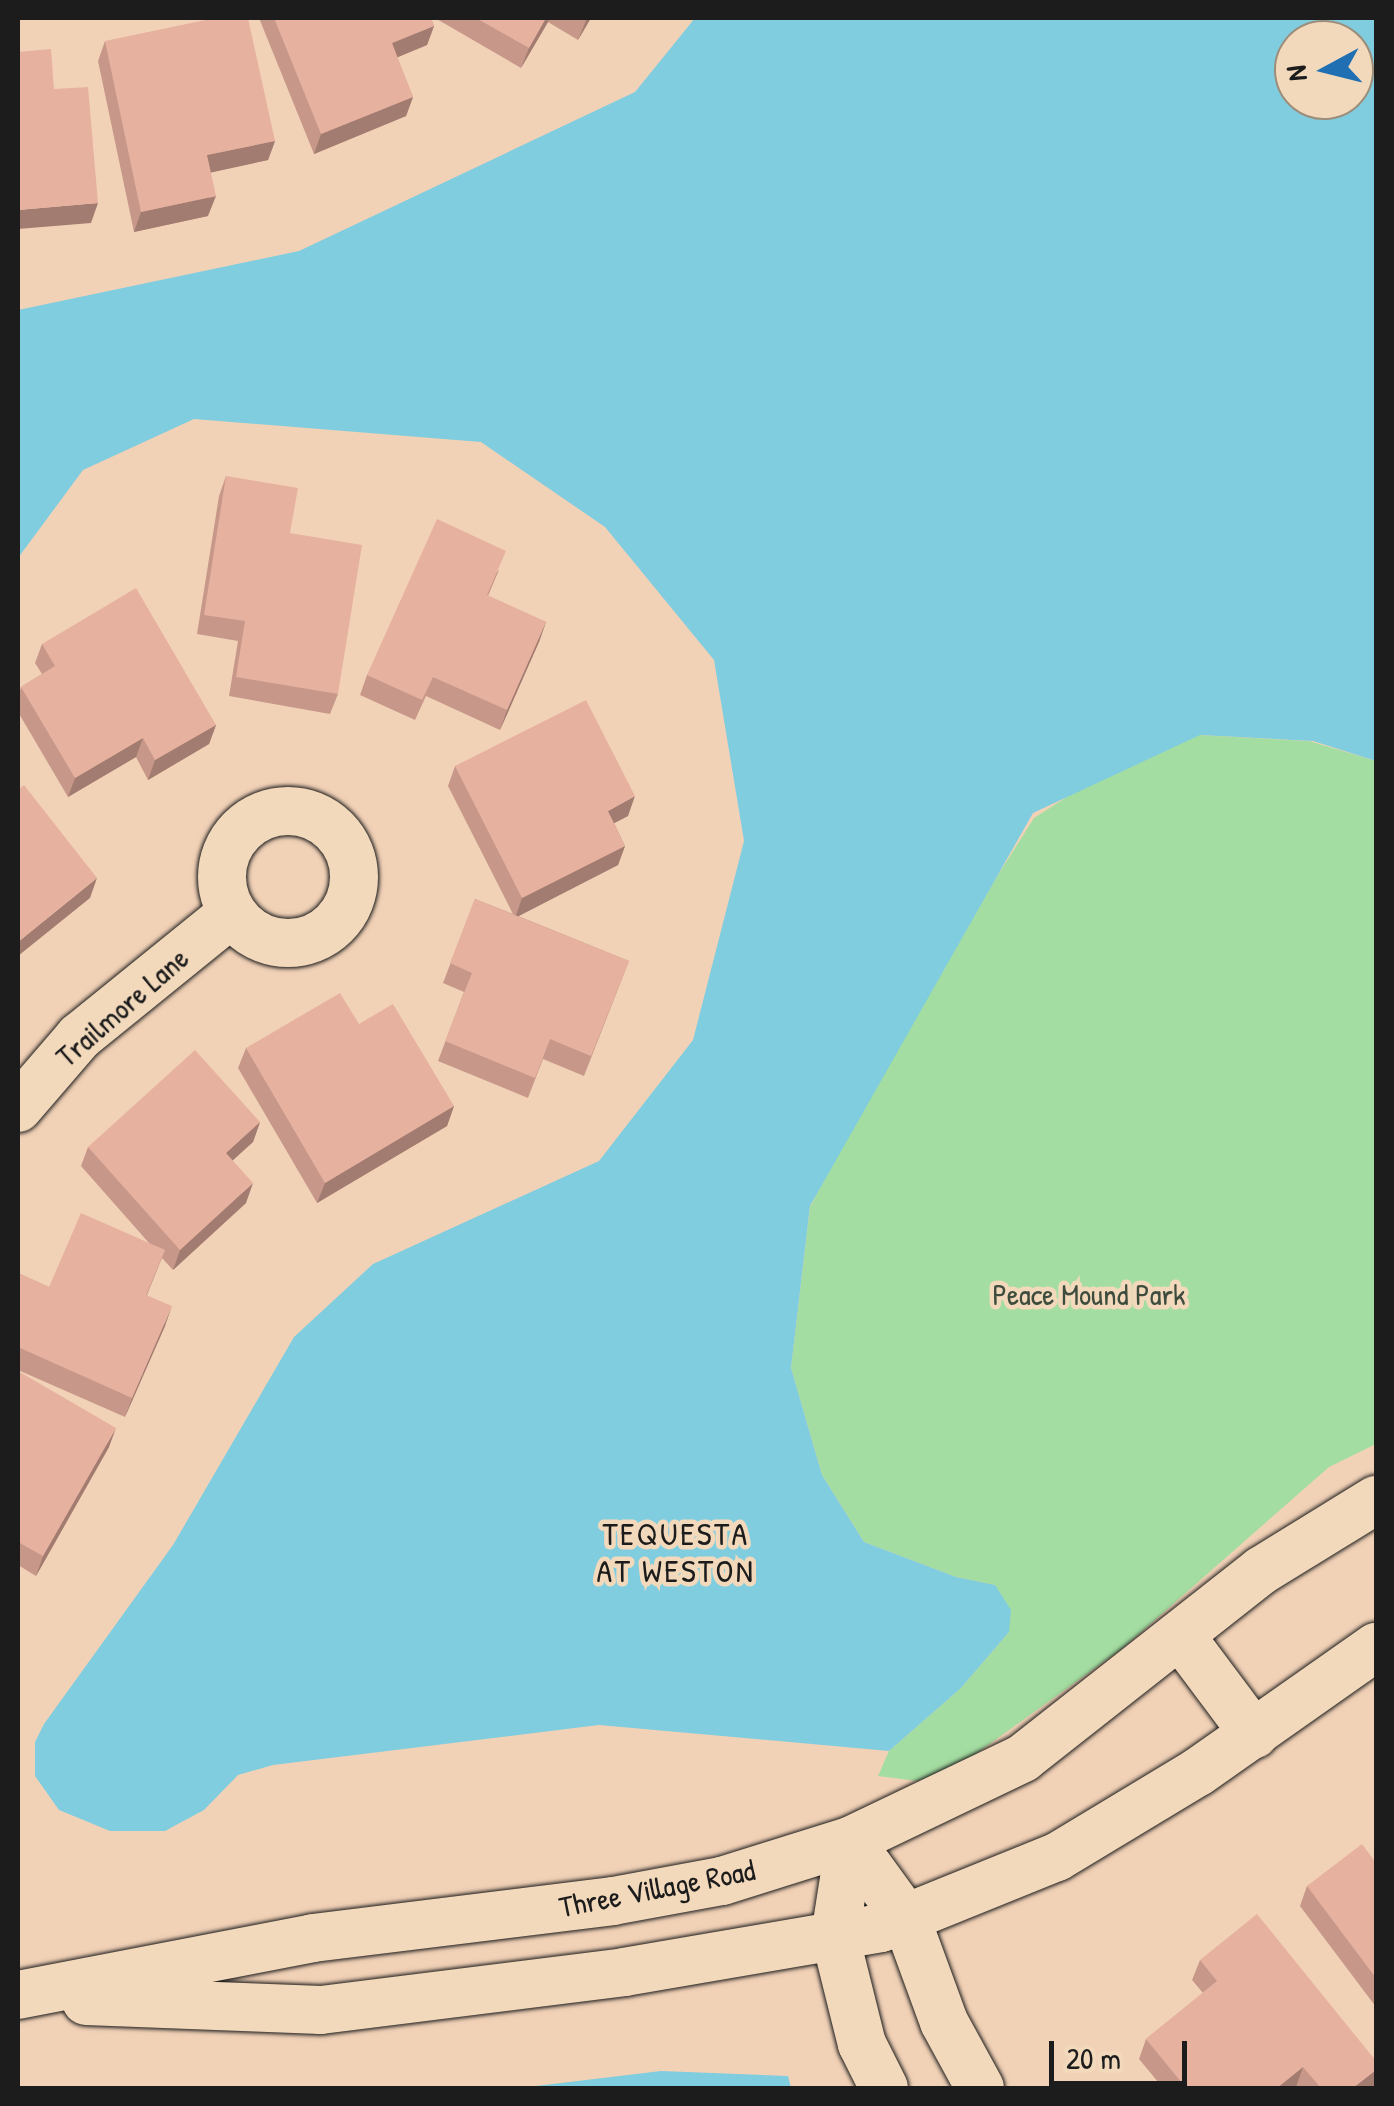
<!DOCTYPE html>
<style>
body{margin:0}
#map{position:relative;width:1394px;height:2106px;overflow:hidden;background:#f2d2b7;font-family:"Patrick Hand",sans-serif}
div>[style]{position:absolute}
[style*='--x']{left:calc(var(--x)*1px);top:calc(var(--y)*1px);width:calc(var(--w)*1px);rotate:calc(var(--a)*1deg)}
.green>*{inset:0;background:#a4dda1}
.water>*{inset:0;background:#80cddf}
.roads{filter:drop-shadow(0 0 2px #1c1c1c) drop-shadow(0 0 2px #1c1c1c)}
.minor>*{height:48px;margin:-24px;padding:0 24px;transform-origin:24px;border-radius:24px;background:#f3d9bb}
.minor>.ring{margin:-24px;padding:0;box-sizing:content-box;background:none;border:48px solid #f3d9bb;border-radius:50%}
.wall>*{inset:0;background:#c7988a}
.shaded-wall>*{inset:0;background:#a27c70}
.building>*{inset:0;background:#e7b1a0}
span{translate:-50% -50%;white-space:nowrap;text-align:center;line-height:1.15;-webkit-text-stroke:9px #f3d9bb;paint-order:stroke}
.street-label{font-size:30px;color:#1c1c1c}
.park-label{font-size:30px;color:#3e4c3d}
.neighbourhood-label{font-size:32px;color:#1c1c1c;letter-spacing:2.5px}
.frame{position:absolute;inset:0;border:20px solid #1c1c1c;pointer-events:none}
.north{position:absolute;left:1274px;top:20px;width:100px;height:100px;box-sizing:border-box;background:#f3d9bb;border:2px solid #9d8d7b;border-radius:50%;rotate:263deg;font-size:28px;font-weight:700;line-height:40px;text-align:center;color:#1c1c1c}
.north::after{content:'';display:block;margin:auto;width:35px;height:45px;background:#1f6fb2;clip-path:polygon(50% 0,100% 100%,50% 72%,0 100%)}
.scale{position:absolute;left:1049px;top:2041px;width:138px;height:45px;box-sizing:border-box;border:5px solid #1c1c1c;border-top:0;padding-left:12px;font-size:30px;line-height:35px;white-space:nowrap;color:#1c1c1c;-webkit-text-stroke:8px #f3d9bb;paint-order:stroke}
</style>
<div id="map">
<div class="green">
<div style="clip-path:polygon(1198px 735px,1309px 741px,1376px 761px,1376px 1444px,1329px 1467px,1123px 1648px,952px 1771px,917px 1781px,878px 1776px,889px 1751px,961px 1688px,1009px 1632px,995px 1585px,956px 1577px,864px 1542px,822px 1475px,791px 1368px,810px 1207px,917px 1003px,1034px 818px,1073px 793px)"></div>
</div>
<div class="water">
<div style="clip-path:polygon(evenodd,695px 18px,1376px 18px,1376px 761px,1313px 741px,1200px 735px,1033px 813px,810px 1206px,791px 1368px,822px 1475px,864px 1542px,956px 1577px,995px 1585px,1011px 1610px,1009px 1632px,961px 1688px,889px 1751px,599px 1725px,273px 1765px,238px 1775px,204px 1810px,165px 1831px,110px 1831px,59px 1810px,35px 1776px,35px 1742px,44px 1724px,173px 1545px,294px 1337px,373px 1264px,599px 1161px,693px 1040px,744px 841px,714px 660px,605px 527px,481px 442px,194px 419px,83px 470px,18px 558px,18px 310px,299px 251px,635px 92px,695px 18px,1294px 40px,1354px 40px,1354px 100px,1294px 100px,1294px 40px)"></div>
<div style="clip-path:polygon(661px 2071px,788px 2076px,791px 2088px,519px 2088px)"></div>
</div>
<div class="roads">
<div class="minor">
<div class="ring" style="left:222px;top:811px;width:84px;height:84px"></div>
<div style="--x:18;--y:1108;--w:94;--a:-49.3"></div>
<div style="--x:79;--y:1037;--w:197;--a:-39"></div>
<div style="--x:1180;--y:1635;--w:124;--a:53.2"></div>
<div style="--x:850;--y:1841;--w:95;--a:54"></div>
<div style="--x:906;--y:1918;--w:111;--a:69.9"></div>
<div style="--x:944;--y:2022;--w:75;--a:61.4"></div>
<div style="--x:850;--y:1841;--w:96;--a:99"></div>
<div style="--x:835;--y:1936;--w:111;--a:76"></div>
<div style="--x:862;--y:2044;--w:49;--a:63.4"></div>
<div style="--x:18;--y:1995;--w:300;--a:-10.9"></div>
<div style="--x:313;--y:1938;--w:302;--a:-7"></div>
<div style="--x:613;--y:1901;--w:111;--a:-10.4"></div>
<div style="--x:722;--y:1881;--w:134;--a:-17.4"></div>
<div style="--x:850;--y:1841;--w:192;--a:-25.6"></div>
<div style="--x:1023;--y:1758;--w:304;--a:-38.2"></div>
<div style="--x:1262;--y:1570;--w:134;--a:-31.6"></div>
<div style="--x:86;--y:2001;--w:235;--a:2.2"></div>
<div style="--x:321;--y:2010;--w:305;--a:-7.1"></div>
<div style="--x:624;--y:1972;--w:261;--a:-9.7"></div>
<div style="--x:881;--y:1928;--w:190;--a:-22"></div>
<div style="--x:1057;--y:1857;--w:165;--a:-31.1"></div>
<div style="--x:1198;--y:1772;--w:218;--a:-35.1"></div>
</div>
</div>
<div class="wall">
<div style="clip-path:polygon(259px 18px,431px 18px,434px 26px,427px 45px,397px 57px,413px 97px,406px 116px,314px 154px)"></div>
<div style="clip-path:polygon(435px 18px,591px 18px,578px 40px,548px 22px,521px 68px)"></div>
<div style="clip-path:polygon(105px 41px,275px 141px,268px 160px,211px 172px,208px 216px,134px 232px,98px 61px)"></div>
<div style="clip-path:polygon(226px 476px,290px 533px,338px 694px,330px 714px,229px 696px,238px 641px,197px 634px,219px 496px)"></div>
<div style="clip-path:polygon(499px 570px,488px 596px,546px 622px,539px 642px,500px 730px,426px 696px,415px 720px,360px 695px,367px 675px)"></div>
<div style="clip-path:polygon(42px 644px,216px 725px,209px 744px,148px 780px,136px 757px,68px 797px,18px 712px,18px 698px,21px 687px,42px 674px,35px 663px)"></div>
<div style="clip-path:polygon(455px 766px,628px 816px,614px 823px,625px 846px,618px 865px,518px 916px,629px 961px,584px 1076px,543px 1059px,528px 1098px,438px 1061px,464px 992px,443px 983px,475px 899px,513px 914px,448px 786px)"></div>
<div style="clip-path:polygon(359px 1024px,454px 1106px,447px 1126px,317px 1203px,238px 1068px,246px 1048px)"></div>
<div style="clip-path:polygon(260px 1122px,253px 1142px,232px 1160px,246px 1203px,173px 1270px,162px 1258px,147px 1295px,165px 1326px,125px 1417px,18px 1370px,18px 1273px,49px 1287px,149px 1243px,81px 1166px,88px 1147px)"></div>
<div style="clip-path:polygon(18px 1371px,109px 1447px,36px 1576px,18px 1565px)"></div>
<div style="clip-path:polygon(1376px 1863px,1376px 2007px,1300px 1906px,1307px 1886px)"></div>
<div style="clip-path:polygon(1200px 1960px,1376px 2061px,1376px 2078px,1374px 2086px,1371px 2088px,1298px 2088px,1296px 2087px,1294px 2088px,1163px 2088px,1139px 2059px,1146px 2039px,1203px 1993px,1192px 1980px)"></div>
</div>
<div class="shaded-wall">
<div style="clip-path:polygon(546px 18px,549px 18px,548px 22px,521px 68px,529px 48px)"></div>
<div style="clip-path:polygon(587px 18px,591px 18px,578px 40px)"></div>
<div style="clip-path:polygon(434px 26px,427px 45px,384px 63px,392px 43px)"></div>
<div style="clip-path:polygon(413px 97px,406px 116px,314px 154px,321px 134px)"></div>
<div style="clip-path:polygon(275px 141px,268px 160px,200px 175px,207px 155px)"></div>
<div style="clip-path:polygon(216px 196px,208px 216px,134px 232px,141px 212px)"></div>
<div style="clip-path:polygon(98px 203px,91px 223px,18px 229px,18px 210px)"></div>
<div style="clip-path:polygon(546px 622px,539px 642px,500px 730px,507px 710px)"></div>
<div style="clip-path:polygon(216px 725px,209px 744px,148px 780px,155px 760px)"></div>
<div style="clip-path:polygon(143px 738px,136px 757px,68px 797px,75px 778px)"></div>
<div style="clip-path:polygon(635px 796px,628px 816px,601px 830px,608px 811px)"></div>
<div style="clip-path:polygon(625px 846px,618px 865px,515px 918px,522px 898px)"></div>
<div style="clip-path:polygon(97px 878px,90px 898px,18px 956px,18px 942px)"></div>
<div style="clip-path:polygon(454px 1106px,447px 1126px,317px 1203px,325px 1183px)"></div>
<div style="clip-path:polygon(260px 1122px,253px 1142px,219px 1173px,226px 1153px)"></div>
<div style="clip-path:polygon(253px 1183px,246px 1203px,173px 1270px,180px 1250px)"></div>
<div style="clip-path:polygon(172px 1306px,165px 1326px,125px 1417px,132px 1398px)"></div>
<div style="clip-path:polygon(116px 1428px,109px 1447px,36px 1576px,43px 1556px)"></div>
<div style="clip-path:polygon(1303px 2067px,1296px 2087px,1294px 2088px,1277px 2088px)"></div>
<div style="clip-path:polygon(1376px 2070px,1376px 2078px,1374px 2086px,1371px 2088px,1353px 2088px)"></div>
</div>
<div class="building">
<div style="clip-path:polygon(215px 18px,248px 18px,275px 141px,207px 155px,216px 196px,141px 212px,105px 41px)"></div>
<div style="clip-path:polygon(274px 18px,431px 18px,434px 26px,392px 43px,413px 97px,321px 134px)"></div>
<div style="clip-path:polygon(476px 18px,546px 18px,529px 48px)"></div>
<div style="clip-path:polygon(51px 49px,54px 89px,88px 87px,98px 203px,18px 210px,18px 52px)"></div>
<div style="clip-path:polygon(226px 476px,298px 488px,290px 533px,362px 545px,338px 694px,236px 677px,245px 621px,204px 615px)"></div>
<div style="clip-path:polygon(437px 519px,506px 551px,487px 595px,546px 622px,507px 710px,433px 677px,422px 700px,367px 675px)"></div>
<div style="clip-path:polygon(136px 588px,216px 725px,155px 760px,143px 738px,75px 778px,21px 687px,55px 666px,42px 644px)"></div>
<div style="clip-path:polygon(586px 700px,635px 796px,608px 811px,625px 846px,522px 898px,455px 766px)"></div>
<div style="clip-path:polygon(24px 785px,97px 878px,18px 942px,18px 790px)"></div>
<div style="clip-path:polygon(475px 899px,629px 961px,591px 1056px,550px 1039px,535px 1078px,445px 1041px,472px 973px,450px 963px)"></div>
<div style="clip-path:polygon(340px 993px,359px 1024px,393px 1004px,454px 1106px,325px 1183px,246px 1048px)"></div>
<div style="clip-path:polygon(195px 1050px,260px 1122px,226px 1153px,253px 1183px,180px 1250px,88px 1147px)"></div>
<div style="clip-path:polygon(81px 1213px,165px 1250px,146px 1295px,172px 1306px,132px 1398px,18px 1347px,18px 1273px,49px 1287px)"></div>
<div style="clip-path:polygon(18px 1371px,116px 1428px,43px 1556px,18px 1542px)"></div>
<div style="clip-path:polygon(1362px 1844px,1376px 1863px,1376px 1978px,1307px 1886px)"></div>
<div style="clip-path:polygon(1257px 1914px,1376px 2061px,1376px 2070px,1353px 2088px,1321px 2088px,1303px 2067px,1277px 2088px,1186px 2088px,1146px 2039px,1217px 1981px,1200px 1960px)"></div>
</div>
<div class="street-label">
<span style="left:122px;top:1007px;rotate:-41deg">Trailmore Lane</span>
<span style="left:657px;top:1888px;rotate:-11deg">Three Village Road</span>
</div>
<div class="park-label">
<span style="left:1089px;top:1294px">Peace Mound Park</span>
</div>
<div class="neighbourhood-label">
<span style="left:676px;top:1553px">TEQUESTA<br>AT WESTON</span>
</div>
<div class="frame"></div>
<div class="north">N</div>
<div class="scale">20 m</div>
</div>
